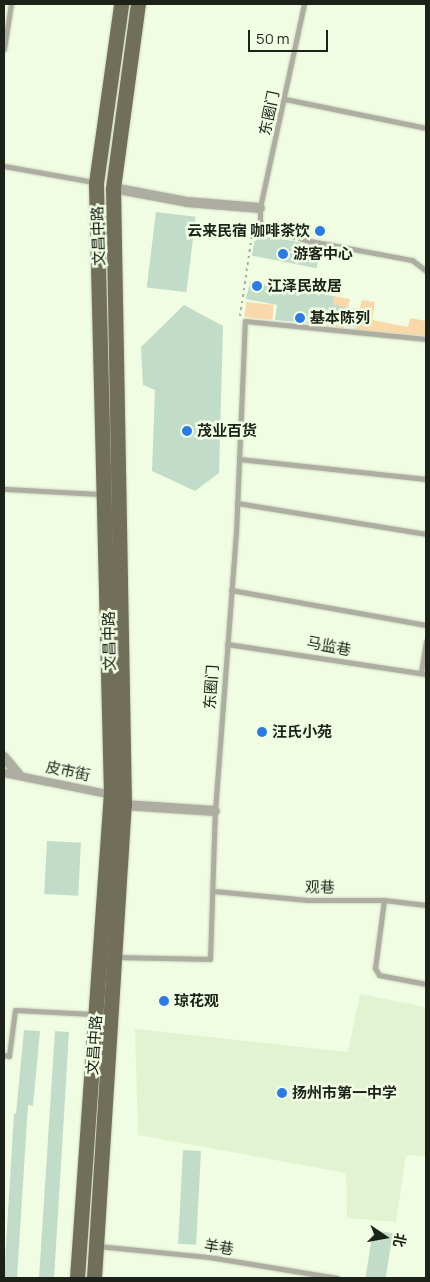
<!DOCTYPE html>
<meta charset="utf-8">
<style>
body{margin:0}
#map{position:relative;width:430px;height:1282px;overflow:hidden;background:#f0fde2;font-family:Manrope,"Noto Sans SC",sans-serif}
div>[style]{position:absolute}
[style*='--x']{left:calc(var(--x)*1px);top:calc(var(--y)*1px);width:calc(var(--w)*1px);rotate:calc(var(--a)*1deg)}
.built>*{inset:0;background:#e2f3d1}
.green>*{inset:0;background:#f9d9aa;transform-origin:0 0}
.building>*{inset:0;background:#c2dcca;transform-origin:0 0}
.path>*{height:2px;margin-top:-1px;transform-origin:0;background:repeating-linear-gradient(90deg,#a4ae99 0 2.5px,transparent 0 6.5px)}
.roads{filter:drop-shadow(0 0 1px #cedac2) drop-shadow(0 0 1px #cedac2)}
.service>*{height:5px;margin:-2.5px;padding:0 2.5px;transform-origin:2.5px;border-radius:2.5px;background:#aeada1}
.pedestrian>*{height:8px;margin:-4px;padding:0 4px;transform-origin:4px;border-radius:4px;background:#aeada1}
.minor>*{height:10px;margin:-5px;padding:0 5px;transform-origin:5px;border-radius:5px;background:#aeada1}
.primary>*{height:15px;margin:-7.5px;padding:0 7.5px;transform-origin:7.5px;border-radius:7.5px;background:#716f59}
.dots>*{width:14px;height:14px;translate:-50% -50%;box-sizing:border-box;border:2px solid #f0fde2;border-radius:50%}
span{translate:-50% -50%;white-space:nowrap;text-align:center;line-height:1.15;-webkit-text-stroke:5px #f0fde2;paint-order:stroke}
.street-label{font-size:15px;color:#1d2218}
.poi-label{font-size:15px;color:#1d2218;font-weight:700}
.right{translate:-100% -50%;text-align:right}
.left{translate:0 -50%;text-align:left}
.frame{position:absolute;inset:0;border:5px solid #1d2218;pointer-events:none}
.north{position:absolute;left:360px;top:1212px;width:50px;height:50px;-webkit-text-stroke:4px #f0fde2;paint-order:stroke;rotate:102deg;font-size:14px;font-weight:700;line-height:20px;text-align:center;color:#1d2218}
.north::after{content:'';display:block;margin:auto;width:18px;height:22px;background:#1d2218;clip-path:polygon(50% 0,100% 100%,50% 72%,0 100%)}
.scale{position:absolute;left:248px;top:30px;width:80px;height:22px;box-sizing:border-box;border:2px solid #1d2218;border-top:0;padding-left:6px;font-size:15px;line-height:18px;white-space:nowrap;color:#1d2218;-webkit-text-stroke:4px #f0fde2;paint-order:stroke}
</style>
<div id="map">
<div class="built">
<div style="clip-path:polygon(360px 994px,426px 1007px,426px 1156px,406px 1155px,396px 1222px,347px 1218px,346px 1173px,138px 1135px,135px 1029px,348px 1052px)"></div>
</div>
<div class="green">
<div style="clip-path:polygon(334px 296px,350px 299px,344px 328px,317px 327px,319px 312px,331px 314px)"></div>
<div style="clip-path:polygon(362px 300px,375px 302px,372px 320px,408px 327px,410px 318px,426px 321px,426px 336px,354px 330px)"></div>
<div style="left:246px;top:302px;width:28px;height:15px;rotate:6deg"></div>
</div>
<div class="building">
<div style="left:156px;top:212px;width:40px;height:76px;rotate:7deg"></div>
<div style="left:256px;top:234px;width:66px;height:22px;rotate:11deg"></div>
<div style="clip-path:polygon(250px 282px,334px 296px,333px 305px,358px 309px,354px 327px,345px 326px,346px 317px,319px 312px,317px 324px,275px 320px,277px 305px,246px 299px)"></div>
<div style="clip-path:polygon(184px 305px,223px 326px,219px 473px,195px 491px,152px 471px,155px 390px,143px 385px,141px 347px)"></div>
<div style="left:47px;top:841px;width:34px;height:53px;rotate:3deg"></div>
<div style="clip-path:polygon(24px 1030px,40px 1031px,33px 1106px,28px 1105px,17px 1278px,4px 1278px,14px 1113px,16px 1114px)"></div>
<div style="clip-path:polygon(55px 1031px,69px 1032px,58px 1214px,54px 1278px,39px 1278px)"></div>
<div style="left:183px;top:1150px;width:18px;height:94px;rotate:3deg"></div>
<div style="left:373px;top:1230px;width:20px;height:49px;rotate:9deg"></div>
</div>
<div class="path">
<div style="--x:240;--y:316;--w:89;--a:-81.6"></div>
</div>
<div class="roads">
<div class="service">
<div style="--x:304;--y:4;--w:209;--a:102.2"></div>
<div style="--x:260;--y:208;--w:19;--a:90"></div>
<div style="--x:260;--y:227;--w:52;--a:15.6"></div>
<div style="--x:310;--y:241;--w:104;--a:10.6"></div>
<div style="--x:412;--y:260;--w:18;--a:38"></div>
<div style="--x:4;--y:49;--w:46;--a:-81.2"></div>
<div style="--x:285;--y:99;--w:144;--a:11.6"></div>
<div style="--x:4;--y:166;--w:91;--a:10.1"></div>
<div style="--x:239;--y:459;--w:188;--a:6.1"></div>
<div style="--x:4;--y:489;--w:97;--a:3"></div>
<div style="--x:237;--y:503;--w:192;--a:9.3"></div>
<div style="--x:231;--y:590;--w:198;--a:10.2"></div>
<div style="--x:227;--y:644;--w:201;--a:8.6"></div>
<div style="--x:421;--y:673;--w:32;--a:-81"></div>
<div style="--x:214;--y:891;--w:94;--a:5.5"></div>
<div style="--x:308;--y:900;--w:76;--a:0"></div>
<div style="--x:384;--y:900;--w:42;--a:6.8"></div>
<div style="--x:384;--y:900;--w:69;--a:97.5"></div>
<div style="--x:375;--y:968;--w:8;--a:60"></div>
<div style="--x:379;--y:975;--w:48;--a:10.8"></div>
<div style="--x:117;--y:957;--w:93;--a:1.2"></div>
<div style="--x:210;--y:959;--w:148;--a:-88.1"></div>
<div style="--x:215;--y:811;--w:279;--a:-85.7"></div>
<div style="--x:236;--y:533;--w:212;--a:-87.6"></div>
<div style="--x:245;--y:321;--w:182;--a:5.7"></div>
<div style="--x:4;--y:1055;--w:5;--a:11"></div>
<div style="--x:9;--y:1056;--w:46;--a:-82.6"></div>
<div style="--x:15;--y:1010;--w:78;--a:2.9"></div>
<div style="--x:98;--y:1246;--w:112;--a:5.7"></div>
<div style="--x:209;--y:1257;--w:130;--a:9.3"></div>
</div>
<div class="pedestrian">
<div style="--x:4;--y:773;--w:110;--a:11.5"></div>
</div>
<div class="minor">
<div style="--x:113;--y:188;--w:75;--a:10.7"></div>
<div style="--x:187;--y:202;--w:73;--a:4.7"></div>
<div style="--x:4;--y:757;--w:23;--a:50"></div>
<div style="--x:124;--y:805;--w:91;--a:3.8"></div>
</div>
<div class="primary">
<div style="--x:77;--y:1278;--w:485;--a:-86"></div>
<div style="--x:111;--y:794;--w:611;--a:-91.41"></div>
<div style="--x:96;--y:183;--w:181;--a:-82"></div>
<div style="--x:94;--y:1278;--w:474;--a:-86.4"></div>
<div style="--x:124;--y:805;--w:617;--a:-91.02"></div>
<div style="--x:113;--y:188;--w:186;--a:-82.3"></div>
</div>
</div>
<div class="dots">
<div style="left:320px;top:231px;background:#2c7ae6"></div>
<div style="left:283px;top:254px;background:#2c7ae6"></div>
<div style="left:257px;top:286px;background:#2c7ae6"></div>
<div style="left:300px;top:318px;background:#2c7ae6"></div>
<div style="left:187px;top:431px;background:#2c7ae6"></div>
<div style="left:262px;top:732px;background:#2c7ae6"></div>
<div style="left:164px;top:1001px;background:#2c7ae6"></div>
<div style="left:282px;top:1093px;background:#2c7ae6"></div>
</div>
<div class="street-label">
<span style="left:269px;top:113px;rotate:-78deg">东圈门</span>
<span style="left:98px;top:236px;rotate:-92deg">文昌中路</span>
<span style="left:109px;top:641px;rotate:-91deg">文昌中路</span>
<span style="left:329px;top:646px;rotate:11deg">马监巷</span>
<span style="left:211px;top:687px;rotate:-86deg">东圈门</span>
<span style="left:68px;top:771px;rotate:12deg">皮市街</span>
<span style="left:320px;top:887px;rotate:1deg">观巷</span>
<span style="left:94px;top:1045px;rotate:-86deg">文昌中路</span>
<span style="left:219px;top:1247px;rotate:9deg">羊巷</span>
</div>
<div class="poi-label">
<span class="right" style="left:310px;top:231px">云来民宿 咖啡茶饮</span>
<span class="left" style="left:293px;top:254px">游客中心</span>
<span class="left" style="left:267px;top:286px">江泽民故居</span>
<span class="left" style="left:310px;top:318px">基本陈列</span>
<span class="left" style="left:197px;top:431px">茂业百货</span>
<span class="left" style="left:272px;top:732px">汪氏小苑</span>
<span class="left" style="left:174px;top:1001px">琼花观</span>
<span class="left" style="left:292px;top:1093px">扬州市第一中学</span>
</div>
<div class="frame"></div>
<div class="north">北</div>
<div class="scale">50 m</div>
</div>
